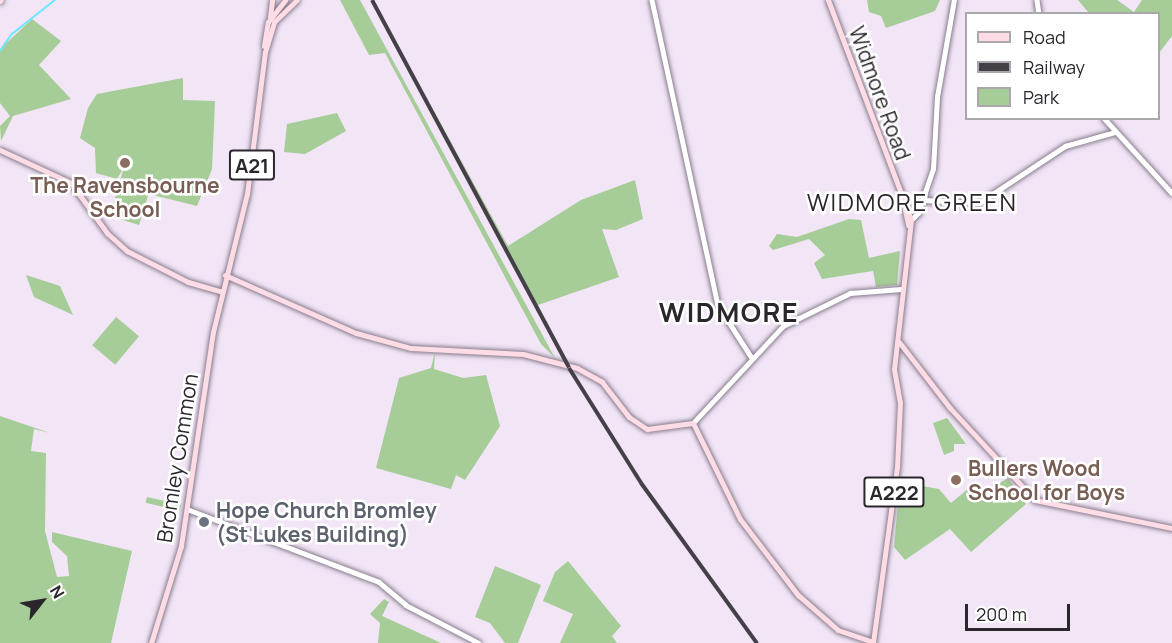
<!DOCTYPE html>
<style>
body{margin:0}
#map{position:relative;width:1172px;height:643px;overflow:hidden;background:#f1e5f6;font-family:Manrope,sans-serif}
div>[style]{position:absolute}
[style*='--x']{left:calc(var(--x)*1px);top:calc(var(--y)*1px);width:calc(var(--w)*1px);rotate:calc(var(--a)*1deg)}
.green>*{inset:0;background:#a6cc98;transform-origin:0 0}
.stream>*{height:1.5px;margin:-0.75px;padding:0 0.75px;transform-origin:0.75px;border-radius:0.75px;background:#6ce7fe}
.roads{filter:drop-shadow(0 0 2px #887d8d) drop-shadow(0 0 2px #887d8d)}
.minor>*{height:4.5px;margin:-2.25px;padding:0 2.25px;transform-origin:2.25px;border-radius:2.25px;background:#fff}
.major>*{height:5px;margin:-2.5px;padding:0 2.5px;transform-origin:2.5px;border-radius:2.5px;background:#fedce5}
.rail>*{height:4px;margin-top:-2px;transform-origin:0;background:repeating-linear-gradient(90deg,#fff 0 4.5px,#454047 0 9px);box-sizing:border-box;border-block:2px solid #454047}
.dots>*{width:16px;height:16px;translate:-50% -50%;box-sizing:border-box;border:3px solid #fff;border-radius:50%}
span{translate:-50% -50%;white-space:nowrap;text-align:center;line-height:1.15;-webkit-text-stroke:5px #fff;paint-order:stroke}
.shield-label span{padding:2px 4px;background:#fff;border:2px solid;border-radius:4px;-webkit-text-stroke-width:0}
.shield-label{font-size:20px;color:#2a262c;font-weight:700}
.street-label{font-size:21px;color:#2a262c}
.education-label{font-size:21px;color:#785e54;font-weight:700}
.left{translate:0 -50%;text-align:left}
.worship-label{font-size:21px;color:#5b616d;font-weight:700}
.quarter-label{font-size:24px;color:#2a262c;letter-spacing:1.5px}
.district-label{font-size:27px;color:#2a262c;font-weight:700;letter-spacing:1.5px}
.legend{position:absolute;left:965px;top:12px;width:195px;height:108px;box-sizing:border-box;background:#fff;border:2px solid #aaa8ab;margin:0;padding:8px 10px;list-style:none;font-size:18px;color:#2a262c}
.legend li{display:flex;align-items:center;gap:12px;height:30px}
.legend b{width:30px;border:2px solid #aaa8ab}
.north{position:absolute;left:12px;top:571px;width:60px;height:60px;-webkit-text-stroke:4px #fff;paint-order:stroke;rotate:59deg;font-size:16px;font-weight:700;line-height:24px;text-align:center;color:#2a262c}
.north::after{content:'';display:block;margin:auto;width:21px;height:27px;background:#2a262c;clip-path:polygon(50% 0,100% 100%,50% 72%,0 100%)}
.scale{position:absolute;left:965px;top:604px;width:105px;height:27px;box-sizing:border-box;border:3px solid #2a262c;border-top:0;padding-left:8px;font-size:18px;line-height:21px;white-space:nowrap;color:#2a262c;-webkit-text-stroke:4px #fff;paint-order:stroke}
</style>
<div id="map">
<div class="green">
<div style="clip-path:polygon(340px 0,360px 0,555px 358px,541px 344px,385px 53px,369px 55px)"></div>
<div style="clip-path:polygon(373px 0,508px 246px,581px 200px,635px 180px,643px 219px,616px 230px,602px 229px,619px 277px,535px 306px)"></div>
<div style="clip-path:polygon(867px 0,940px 0,935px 11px,886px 28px,881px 16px,869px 12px)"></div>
<div style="clip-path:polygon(1078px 0,1117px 0,1134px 12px,1142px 0,1172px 0,1172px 36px,1159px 53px,1158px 14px,1089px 13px)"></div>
<div style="clip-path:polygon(32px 19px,61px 41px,39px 65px,71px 99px,13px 116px,1px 141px,0 126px,10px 116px,0 103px,0 49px)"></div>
<div style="clip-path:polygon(183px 78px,183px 100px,215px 101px,212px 169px,197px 206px,149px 194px,154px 176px,139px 225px,110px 216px,124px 167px,117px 179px,96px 173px,95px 148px,80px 138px,88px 108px,97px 94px)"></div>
<div style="clip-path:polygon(337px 113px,346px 131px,305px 154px,284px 152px,287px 124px)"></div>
<div style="clip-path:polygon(849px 219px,861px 220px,869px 258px,900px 251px,897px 285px,876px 287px,873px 271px,822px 279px,814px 263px,825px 255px,809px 239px,773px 250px,769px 246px,777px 234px,797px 237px)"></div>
<div style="clip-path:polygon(26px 275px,60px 286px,73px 315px,34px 297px)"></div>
<div style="left:116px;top:317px;width:30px;height:37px;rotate:40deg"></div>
<div style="clip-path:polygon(435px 352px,434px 369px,463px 378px,486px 375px,500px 426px,465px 480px,456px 475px,451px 489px,376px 468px,399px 378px,431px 368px)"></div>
<div style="clip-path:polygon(0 416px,50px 433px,34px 429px,31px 451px,46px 453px,45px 531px,57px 577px,69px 576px,67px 556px,52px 542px,52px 532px,132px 551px,111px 643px,0 643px)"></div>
<div style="clip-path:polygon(947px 418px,966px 444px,954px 444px,954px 451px,944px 455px,933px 423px)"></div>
<div style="clip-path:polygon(1008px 478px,1026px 504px,971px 552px,950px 529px,905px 560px,894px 547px,900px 482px,939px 489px,951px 503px,974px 484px,983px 493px)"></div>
<div style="left:147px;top:497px;width:35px;height:6px;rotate:13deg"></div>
<div style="clip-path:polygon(568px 561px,621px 626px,612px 636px,617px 643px,560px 643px,573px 614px,543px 601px,555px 572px)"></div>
<div style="clip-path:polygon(495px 566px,541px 585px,518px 643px,505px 643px,490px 623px,475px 617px)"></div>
<div style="clip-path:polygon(384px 599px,389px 602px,382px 616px,441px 643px,378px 643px,380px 623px,370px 614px)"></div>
</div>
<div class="stream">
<div style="--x:0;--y:51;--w:21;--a:-55"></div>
<div style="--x:12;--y:34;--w:55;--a:-38.3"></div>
</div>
<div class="roads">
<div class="minor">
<div style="--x:652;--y:0;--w:312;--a:77.8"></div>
<div style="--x:718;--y:305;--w:63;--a:57.3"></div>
<div style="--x:1037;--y:0;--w:14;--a:82"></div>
<div style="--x:1104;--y:118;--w:101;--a:47.8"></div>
<div style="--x:924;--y:200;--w:55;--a:3.1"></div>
<div style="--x:979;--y:203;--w:103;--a:-33.5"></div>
<div style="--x:1065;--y:146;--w:52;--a:-15.6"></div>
<div style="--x:911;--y:220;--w:10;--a:-45"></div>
<div style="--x:918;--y:213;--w:46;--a:-71.2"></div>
<div style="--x:933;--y:169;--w:72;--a:-86.8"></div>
<div style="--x:937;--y:97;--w:98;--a:-80.1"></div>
<div style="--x:693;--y:423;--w:132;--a:-47.1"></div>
<div style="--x:783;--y:326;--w:75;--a:-26.2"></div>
<div style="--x:850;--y:293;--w:51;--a:-4.5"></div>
<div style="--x:187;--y:509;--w:205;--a:20.8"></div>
<div style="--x:379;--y:582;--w:35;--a:40"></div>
<div style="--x:406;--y:605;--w:82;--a:27.5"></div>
</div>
<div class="major">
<div style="--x:828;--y:0;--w:235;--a:69.3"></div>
<div style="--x:911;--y:220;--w:150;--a:96.5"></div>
<div style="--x:894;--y:369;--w:34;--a:80"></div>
<div style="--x:900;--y:402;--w:65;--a:92.6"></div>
<div style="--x:897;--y:467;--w:178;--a:97.8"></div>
<div style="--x:0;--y:1;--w:1;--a:-45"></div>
<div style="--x:270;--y:17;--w:17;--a:-83"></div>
<div style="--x:264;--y:46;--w:24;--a:-81"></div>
<div style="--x:268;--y:22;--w:28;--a:-52"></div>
<div style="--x:0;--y:150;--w:78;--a:24.9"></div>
<div style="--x:71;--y:183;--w:62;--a:54.2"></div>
<div style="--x:107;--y:233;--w:27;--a:42"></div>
<div style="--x:127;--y:251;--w:68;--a:26.9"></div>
<div style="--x:188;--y:282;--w:35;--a:16"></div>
<div style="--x:902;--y:196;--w:30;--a:78"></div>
<div style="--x:225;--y:275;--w:143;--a:23.9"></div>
<div style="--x:356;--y:333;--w:57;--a:15.3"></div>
<div style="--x:411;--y:348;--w:112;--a:3.1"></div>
<div style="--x:523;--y:354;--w:56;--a:14.5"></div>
<div style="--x:577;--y:368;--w:29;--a:29"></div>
<div style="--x:602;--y:382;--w:44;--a:52.4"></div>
<div style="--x:629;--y:417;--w:22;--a:34"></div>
<div style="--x:647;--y:429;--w:46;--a:-7.4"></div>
<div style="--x:693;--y:423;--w:107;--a:63.9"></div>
<div style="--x:740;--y:519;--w:96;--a:52.7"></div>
<div style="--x:798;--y:595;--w:53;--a:41.2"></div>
<div style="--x:838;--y:630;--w:36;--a:19"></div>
<div style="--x:899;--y:342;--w:83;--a:52.3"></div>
<div style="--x:950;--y:408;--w:125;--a:47.3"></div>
<div style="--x:1035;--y:500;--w:140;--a:11.6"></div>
<div style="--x:151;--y:643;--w:102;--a:-72.8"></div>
<div style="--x:181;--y:546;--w:216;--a:-81.5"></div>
<div style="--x:213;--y:332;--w:142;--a:-76.2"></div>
<div style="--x:247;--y:194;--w:143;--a:-82.8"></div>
<div style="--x:265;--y:52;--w:31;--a:-73"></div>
<div style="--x:274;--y:22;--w:32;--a:-44"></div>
</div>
</div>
<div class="rail">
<div style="--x:372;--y:0;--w:417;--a:61.8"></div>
<div style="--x:569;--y:368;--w:136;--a:57.9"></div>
<div style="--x:641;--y:483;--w:198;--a:54.1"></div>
</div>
<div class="dots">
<div style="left:125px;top:163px;background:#8d6e63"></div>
<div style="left:956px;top:480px;background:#8d6e63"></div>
<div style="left:204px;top:522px;background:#6b7280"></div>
</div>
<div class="shield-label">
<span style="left:252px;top:165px">A21</span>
<span style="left:894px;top:492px">A222</span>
</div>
<div class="street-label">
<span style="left:880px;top:93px;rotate:70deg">Widmore Road</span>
<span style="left:177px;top:458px;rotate:-81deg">Bromley Common</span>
</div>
<div class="education-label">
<span style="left:125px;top:197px">The Ravensbourne<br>School</span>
<span class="left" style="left:968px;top:480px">Bullers Wood<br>School for Boys</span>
</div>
<div class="worship-label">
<span class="left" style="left:216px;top:522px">Hope Church Bromley<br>(St Lukes Building)</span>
</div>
<div class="quarter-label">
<span style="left:912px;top:202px">WIDMORE GREEN</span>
</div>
<div class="district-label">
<span style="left:729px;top:312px">WIDMORE</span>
</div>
<ul class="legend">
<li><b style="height:8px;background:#fedce5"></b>Road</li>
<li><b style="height:8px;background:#454047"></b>Railway</li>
<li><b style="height:16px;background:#a6cc98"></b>Park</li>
</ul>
<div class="north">N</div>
<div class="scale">200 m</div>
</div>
